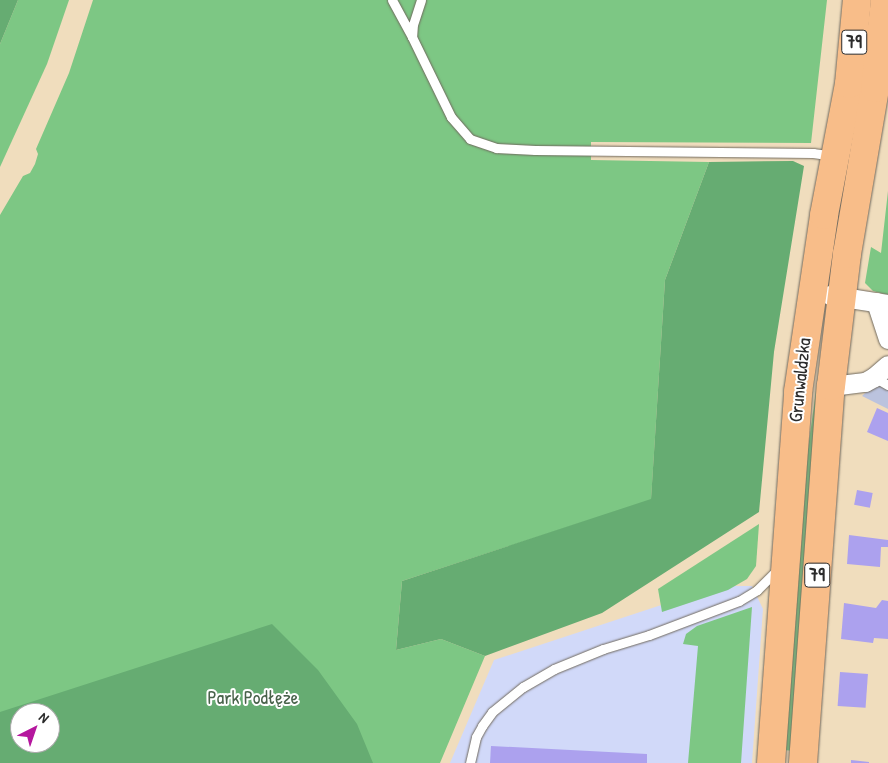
<!DOCTYPE html>
<meta charset="utf-8">
<style>
body{margin:0}
#map{position:relative;width:888px;height:763px;overflow:hidden;background:#f0ddbd;font-family:"Patrick Hand",sans-serif}
div>[style]{position:absolute}
[style*='--x']{left:calc(var(--x)*1px);top:calc(var(--y)*1px);width:calc(var(--w)*1px);rotate:calc(var(--a)*1deg)}
.built>*{inset:0;background:#d1d9f9}
.industrial>*{inset:0;background:#bbc3de}
.green>*{inset:0;background:#7dc784}
.forest>*{inset:0;background:#66ac72}
.building>*{inset:0;background:#aca1ee;transform-origin:0 0}
.roads{filter:drop-shadow(0 0 1px #70695e) drop-shadow(0 0 1px #70695e)}
.lane>*{height:9px;margin:-4.5px;padding:0 4.5px;transform-origin:4.5px;border-radius:4.5px;background:#fff}
.street>*{height:19px;margin:-9.5px;padding:0 9.5px;transform-origin:9.5px;border-radius:9.5px;background:#fff}
.primary>*{height:28px;margin:-14px;padding:0 14px;transform-origin:14px;border-radius:14px;background:#f8bd89}
span{translate:-50% -50%;white-space:nowrap;text-align:center;line-height:1.15;-webkit-text-stroke:4px #fff;paint-order:stroke}
.shield-label span{padding:1px 4px;background:#fff;border:1px solid;border-radius:4px;-webkit-text-stroke-width:0}
.shield-label{font-size:18px;color:#2b2b2b;font-weight:700}
.street-label{font-size:19px;color:#2b2b2b}
.park-label{font-size:19px;color:#48624a}
.north{position:absolute;left:10px;top:703px;width:50px;height:50px;box-sizing:border-box;background:#fff;border:1px solid #aaa;border-radius:50%;rotate:41deg;font-size:14px;font-weight:700;line-height:20px;text-align:center;color:#2b2b2b}
.north::after{content:'';display:block;margin:auto;width:18px;height:22px;background:#b5179e;clip-path:polygon(50% 0,100% 100%,50% 72%,0 100%)}
</style>
<div id="map">
<div class="built">
<div style="clip-path:polygon(719px 586px,752px 586px,763px 609px,752px 763px,450px 763px,494px 660px)"></div>
</div>
<div class="industrial">
<div style="clip-path:polygon(888px 371px,888px 409px,862px 396px)"></div>
</div>
<div class="green">
<div style="clip-path:polygon(18px 0,69px 0,47px 64px,0 167px,0 44px)"></div>
<div style="clip-path:polygon(evenodd,93px 0,827px 0,811px 143px,591px 142px,591px 160px,709px 162px,665px 280px,651px 500px,402px 581px,396px 650px,441px 639px,485px 656px,440px 763px,0 763px,0 215px,23px 176px,30px 173px,35px 164px,38px 154px,36px 149px,69px 73px,93px 0,20px 713px,50px 713px,50px 743px,20px 743px,20px 713px)"></div>
<div style="clip-path:polygon(888px 191px,888px 295px,873px 291px,865px 283px,871px 247px,881px 253px)"></div>
<div style="clip-path:polygon(825px 326px,794px 751px,784px 750px,800px 506px)"></div>
<div style="clip-path:polygon(759px 524px,756px 566px,747px 579px,728px 590px,662px 612px,658px 589px)"></div>
<div style="clip-path:polygon(752px 607px,741px 763px,688px 763px,698px 646px,683px 644px,686px 634px,697px 626px)"></div>
</div>
<div class="forest">
<div style="clip-path:polygon(0 0,18px 0,0 44px)"></div>
<div style="clip-path:polygon(793px 161px,804px 166px,774px 352px,759px 512px,602px 613px,485px 656px,441px 639px,396px 650px,402px 581px,651px 499px,665px 280px,709px 162px)"></div>
<div style="clip-path:polygon(evenodd,272px 624px,318px 670px,357px 724px,373px 763px,0 763px,0 712px,272px 624px,20px 713px,50px 713px,50px 743px,20px 743px,20px 713px)"></div>
</div>
<div class="building">
<div style="clip-path:polygon(877px 408px,888px 413px,888px 441px,867px 432px)"></div>
<div style="left:857px;top:490px;width:16px;height:15px;rotate:11deg"></div>
<div style="clip-path:polygon(849px 535px,888px 540px,888px 547px,881px 547px,880px 567px,847px 564px)"></div>
<div style="clip-path:polygon(882px 600px,888px 601px,888px 639px,874px 638px,873px 643px,841px 639px,844px 603px,876px 608px)"></div>
<div style="left:840px;top:672px;width:28px;height:34px;rotate:4deg"></div>
<div style="clip-path:polygon(491px 746px,647px 754px,647px 763px,490px 763px)"></div>
<div style="clip-path:polygon(851px 760px,869px 762px,869px 763px,851px 763px)"></div>
</div>
<div class="roads">
<div class="lane">
<div style="--x:392;--y:0;--w:42;--a:61.6"></div>
<div style="--x:421;--y:0;--w:25;--a:108"></div>
<div style="--x:413;--y:24;--w:13;--a:94"></div>
<div style="--x:412;--y:37;--w:89;--a:64"></div>
<div style="--x:451;--y:117;--w:29;--a:49"></div>
<div style="--x:470;--y:139;--w:28;--a:19"></div>
<div style="--x:496;--y:148;--w:39;--a:3"></div>
<div style="--x:535;--y:150;--w:278;--a:0.6"></div>
<div style="--x:813;--y:153;--w:21;--a:8"></div>
<div style="--x:874;--y:377;--w:16;--a:30"></div>
<div style="--x:470;--y:763;--w:27;--a:-77"></div>
<div style="--x:476;--y:737;--w:13;--a:-61"></div>
<div style="--x:482;--y:726;--w:17;--a:-54"></div>
<div style="--x:492;--y:712;--w:40;--a:-39"></div>
<div style="--x:523;--y:687;--w:36;--a:-30"></div>
<div style="--x:554;--y:669;--w:53;--a:-22.2"></div>
<div style="--x:603;--y:649;--w:48;--a:-16.9"></div>
<div style="--x:649;--y:635;--w:96;--a:-20.7"></div>
<div style="--x:739;--y:601;--w:21;--a:-31"></div>
<div style="--x:757;--y:590;--w:31;--a:-45"></div>
</div>
<div class="street">
<div style="--x:830;--y:295;--w:59;--a:8.8"></div>
<div style="--x:876;--y:302;--w:39;--a:72"></div>
<div style="--x:831;--y:386;--w:34;--a:-7"></div>
<div style="--x:865;--y:382;--w:10;--a:-29"></div>
<div style="--x:874;--y:377;--w:18;--a:-41"></div>
</div>
<div class="primary">
<div style="--x:771;--y:763;--w:372;--a:-85.8"></div>
<div style="--x:798;--y:392;--w:179;--a:-81.6"></div>
<div style="--x:824;--y:215;--w:133;--a:-79.2"></div>
<div style="--x:849;--y:84;--w:84;--a:-84.6"></div>
<div style="--x:803;--y:763;--w:378;--a:-85.8"></div>
<div style="--x:831;--y:386;--w:133;--a:-83.1"></div>
<div style="--x:847;--y:254;--w:168;--a:-80.4"></div>
<div style="--x:875;--y:88;--w:89;--a:-83.5"></div>
</div>
</div>
<div class="shield-label">
<span style="left:854px;top:42px">79</span>
<span style="left:817px;top:575px">79</span>
</div>
<div class="street-label">
<span style="left:800px;top:380px;rotate:-84deg">Grunwaldzka</span>
</div>
<div class="park-label">
<span style="left:253px;top:698px">Park Podłęże</span>
</div>
<div class="north">N</div>
</div>
